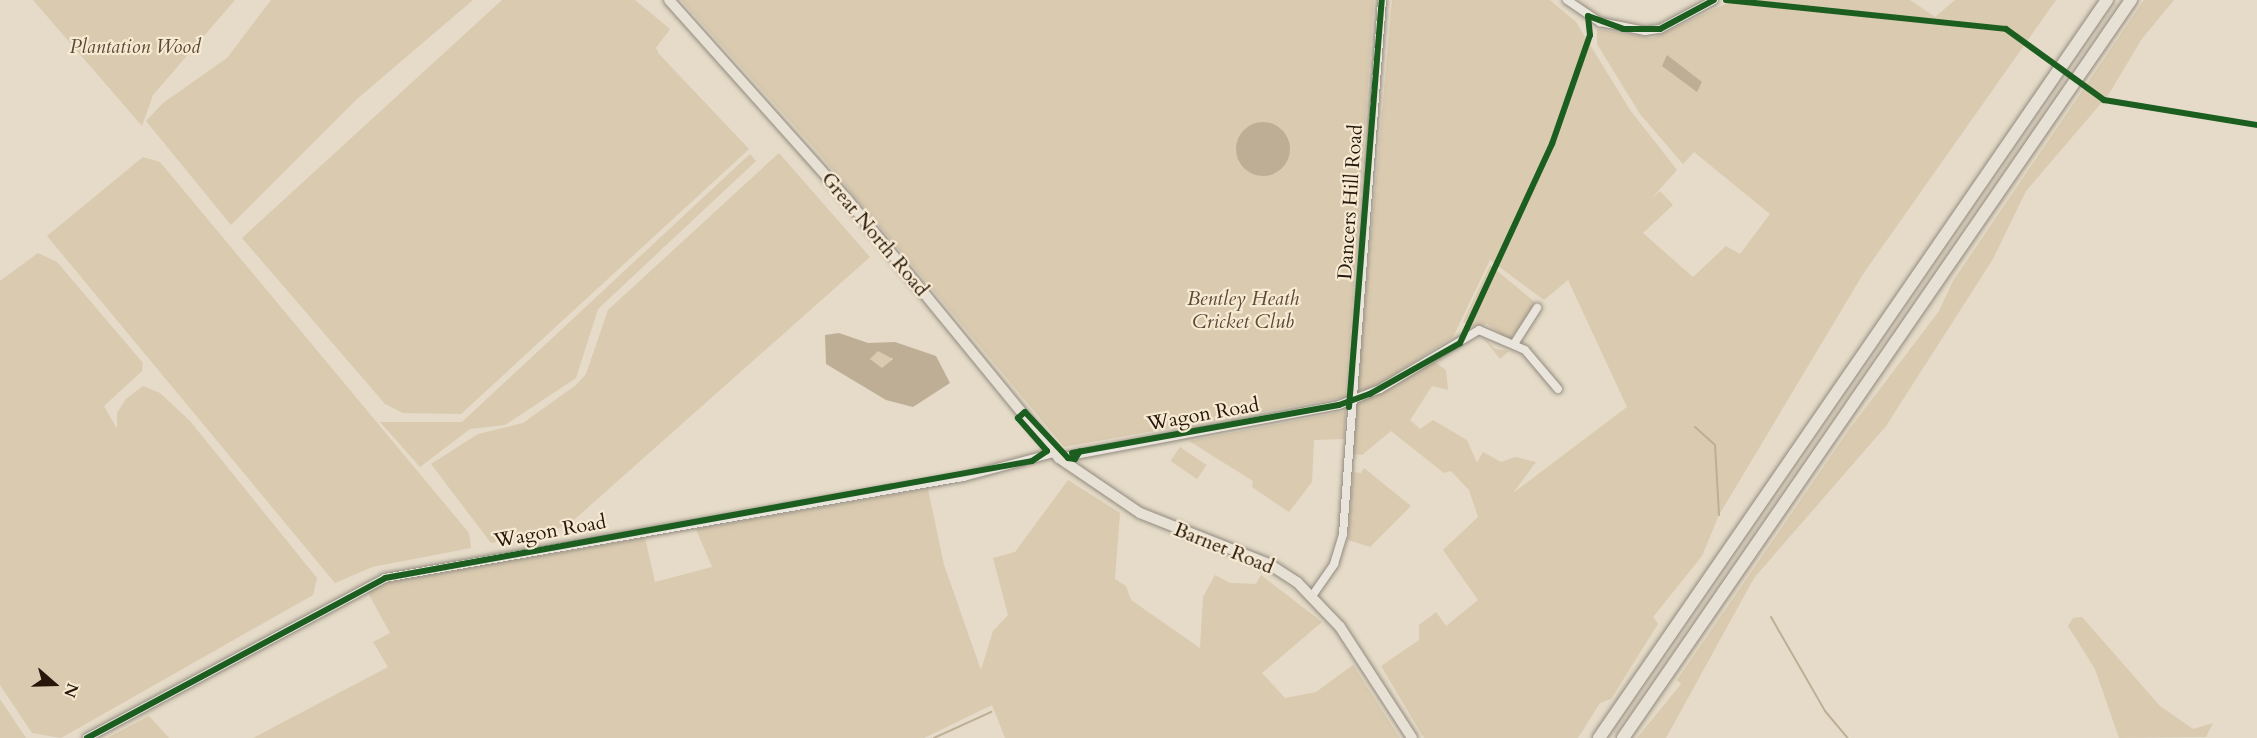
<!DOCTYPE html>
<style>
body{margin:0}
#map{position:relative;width:2257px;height:738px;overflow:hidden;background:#e5dbc8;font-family:Cardo,serif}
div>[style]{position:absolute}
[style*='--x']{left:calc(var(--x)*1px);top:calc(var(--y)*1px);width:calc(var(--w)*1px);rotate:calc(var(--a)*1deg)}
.green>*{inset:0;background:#d9cab0;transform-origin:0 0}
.round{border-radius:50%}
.water>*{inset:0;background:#beae95}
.stream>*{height:2px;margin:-1px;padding:0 1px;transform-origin:1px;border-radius:1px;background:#beae95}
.roads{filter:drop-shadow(0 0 2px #928a7e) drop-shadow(0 0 2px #928a7e)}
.minor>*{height:8px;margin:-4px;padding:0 4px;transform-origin:4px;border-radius:4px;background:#eae5dc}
.major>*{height:10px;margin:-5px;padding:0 5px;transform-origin:5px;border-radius:5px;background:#e7e0d5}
.highway>*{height:12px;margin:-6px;padding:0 6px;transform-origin:6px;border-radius:6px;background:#e7e0d5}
.cycleway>*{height:6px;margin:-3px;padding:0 3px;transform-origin:3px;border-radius:3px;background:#1b5e20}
span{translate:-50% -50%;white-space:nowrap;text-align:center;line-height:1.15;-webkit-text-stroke:4.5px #f7ead3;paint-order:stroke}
.park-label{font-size:20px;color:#594936;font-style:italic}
.street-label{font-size:20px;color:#26170a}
.north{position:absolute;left:24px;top:654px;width:60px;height:60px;-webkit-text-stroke:4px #f7ead3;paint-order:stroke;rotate:110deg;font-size:16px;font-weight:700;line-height:24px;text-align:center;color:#26170a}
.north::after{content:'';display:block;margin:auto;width:21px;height:27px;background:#26170a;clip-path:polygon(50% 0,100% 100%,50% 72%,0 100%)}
</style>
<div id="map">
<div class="green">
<div style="clip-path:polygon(33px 0,235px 0,153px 95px,142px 126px)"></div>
<div style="clip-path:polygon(271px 0,473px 0,357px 99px,231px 225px,146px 121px,163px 103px,227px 58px)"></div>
<div style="clip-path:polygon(502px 0,635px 0,670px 29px,656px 48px,659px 54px,749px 149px,461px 414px,403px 413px,385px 404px,242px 238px)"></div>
<div style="clip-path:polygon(681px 0,1374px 0,1346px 397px,1064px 447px,817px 151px)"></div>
<div style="clip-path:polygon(1392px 0,1550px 0,1576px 22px,1630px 110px,1677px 170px,1651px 199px,1660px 191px,1673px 205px,1643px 233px,1693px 277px,1726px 246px,1740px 254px,1770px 214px,1694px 152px,1683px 164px,1640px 114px,1597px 44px,1597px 29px,1652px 38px,1734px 0,1910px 0,1935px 17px,1955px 0,2056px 0,1863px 274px,1719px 515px,1702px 556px,1653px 617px,1658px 624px,1611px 699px,1600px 703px,1578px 738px,1424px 738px,1381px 666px,1419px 640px,1419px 625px,1436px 612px,1446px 626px,1478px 600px,1443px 550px,1478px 517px,1469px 490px,1451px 471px,1444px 473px,1391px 431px,1362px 455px,1353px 454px,1356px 405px,1432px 360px,1446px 370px,1448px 390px,1432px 386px,1410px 420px,1420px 429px,1433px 420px,1467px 440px,1477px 463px,1483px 452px,1501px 462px,1515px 457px,1536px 462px,1513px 493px,1627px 407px,1568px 280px,1544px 300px,1490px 260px,1453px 337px,1370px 390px,1357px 391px)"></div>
<div style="clip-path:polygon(2144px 0,2174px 0,2141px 40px,2109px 94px,2026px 191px,1993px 259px,1886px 426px,1754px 578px,1666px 738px,1637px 738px,1681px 684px,1677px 680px,1848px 431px,1939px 311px,1953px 281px)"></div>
<div style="clip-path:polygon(779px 153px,870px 257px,567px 526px,491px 543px,431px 464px,478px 434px,523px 423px,576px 385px,586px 374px,608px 310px)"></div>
<div style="clip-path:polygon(750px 154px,756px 161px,598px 309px,576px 378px,505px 425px,470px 429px,420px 467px,380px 422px,462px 422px)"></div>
<div style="clip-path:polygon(143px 157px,160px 162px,469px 533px,471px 548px,372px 567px,335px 583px,47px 236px)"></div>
<div style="clip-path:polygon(38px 253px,57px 262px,143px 363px,142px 371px,104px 406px,117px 429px,117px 413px,126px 399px,143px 386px,160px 393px,190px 421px,317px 578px,313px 595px,61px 738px,32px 733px,0 685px,0 281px)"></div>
<div style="clip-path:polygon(1490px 265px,1537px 304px,1509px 340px,1487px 324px,1472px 327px,1463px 322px)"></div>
<div style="clip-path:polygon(1481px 335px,1495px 349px,1509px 351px,1500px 359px)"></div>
<div class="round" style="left:871px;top:349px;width:20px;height:20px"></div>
<div style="clip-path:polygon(1346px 411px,1344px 439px,1314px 440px,1312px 482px,1289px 512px,1252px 487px,1253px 481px,1189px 441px)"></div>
<div style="left:1180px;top:447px;width:32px;height:17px;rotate:34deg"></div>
<div style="clip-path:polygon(1354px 463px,1353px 472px,1361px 473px,1364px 468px,1411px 506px,1370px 547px,1348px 540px)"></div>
<div style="clip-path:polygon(1068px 480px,1120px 513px,1115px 579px,1126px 586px,1131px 600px,1200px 648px,1203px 597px,1215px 575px,1230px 583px,1256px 584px,1261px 575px,1322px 622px,1262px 673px,1285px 698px,1316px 692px,1353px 665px,1400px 738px,1005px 738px,992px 705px,924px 738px,253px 738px,388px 667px,373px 642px,390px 633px,367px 591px,384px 583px,645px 538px,655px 582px,712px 567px,696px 529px,928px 489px,944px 565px,981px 670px,993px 631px,1008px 615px,993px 558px,1015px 552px)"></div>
<div style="clip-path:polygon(2082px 617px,2160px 706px,2193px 729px,2213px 723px,2206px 737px,2119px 738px,2095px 669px,2068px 626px,2073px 618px)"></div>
<div style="clip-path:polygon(0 699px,26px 738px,0 738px)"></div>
<div style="clip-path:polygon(149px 716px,169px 738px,107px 738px)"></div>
</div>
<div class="water">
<div style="clip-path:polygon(1667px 55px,1702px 82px,1697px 92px,1662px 66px)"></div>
<div class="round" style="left:1236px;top:122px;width:54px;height:54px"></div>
<div style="clip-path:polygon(evenodd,839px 333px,868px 343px,895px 342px,936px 356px,950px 383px,913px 407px,886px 400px,826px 364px,825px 335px,839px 333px,878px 351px,893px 359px,882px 368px,870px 359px,878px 351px)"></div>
</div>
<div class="stream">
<div style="--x:1695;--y:427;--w:27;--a:42"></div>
<div style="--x:1715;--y:445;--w:70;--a:86.7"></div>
<div style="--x:1771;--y:617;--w:108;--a:60.1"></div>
<div style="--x:1825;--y:711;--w:35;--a:50"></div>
<div style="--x:934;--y:738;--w:63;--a:-24.5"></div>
</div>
<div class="roads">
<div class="minor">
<div style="--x:1567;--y:0;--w:40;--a:34"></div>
<div style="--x:1600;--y:22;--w:46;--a:11.3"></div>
<div style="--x:1645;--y:31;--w:15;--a:-8"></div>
<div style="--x:1660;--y:29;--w:61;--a:-28.2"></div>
<div style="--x:1514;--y:344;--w:43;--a:-57.4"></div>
<div style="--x:1059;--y:458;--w:285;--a:-10.7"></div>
<div style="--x:1339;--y:405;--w:44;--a:-21.3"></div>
<div style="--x:1380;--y:389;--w:115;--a:-30.8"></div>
<div style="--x:1479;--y:330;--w:50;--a:23.5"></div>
<div style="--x:1525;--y:350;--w:51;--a:49.8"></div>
<div style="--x:1312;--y:596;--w:39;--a:-55"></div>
<div style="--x:1334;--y:564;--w:31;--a:-73"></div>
<div style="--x:1343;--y:534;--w:535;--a:-85.82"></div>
<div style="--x:87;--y:738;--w:338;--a:-28.2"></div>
<div style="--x:385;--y:578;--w:587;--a:-9.91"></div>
<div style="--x:963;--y:477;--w:93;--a:-14.9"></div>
</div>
<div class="major">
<div style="--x:669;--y:0;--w:267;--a:48.2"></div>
<div style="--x:847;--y:199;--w:335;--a:50.7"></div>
<div style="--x:1059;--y:458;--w:98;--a:34.2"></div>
<div style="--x:1140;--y:513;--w:139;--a:21.6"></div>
<div style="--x:1269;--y:564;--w:33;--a:33"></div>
<div style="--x:1297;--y:582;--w:62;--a:46.3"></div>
<div style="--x:1340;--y:627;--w:132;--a:57"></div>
</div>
<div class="highway">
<div style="--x:1599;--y:738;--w:896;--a:-55.46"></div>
<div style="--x:1623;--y:738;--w:896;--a:-55.46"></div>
</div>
</div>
<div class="cycleway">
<div style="--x:1726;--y:0;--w:281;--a:5.9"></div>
<div style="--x:2006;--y:29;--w:121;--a:35.9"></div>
<div style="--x:2104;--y:100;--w:155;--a:9.3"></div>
<div style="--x:1588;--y:16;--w:37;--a:20"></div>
<div style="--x:1623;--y:29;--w:37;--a:0"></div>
<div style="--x:1660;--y:29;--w:61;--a:-28.2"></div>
<div style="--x:1349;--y:407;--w:408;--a:-85.4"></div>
<div style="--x:1072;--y:453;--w:271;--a:-10.2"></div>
<div style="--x:1339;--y:405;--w:33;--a:-20"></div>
<div style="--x:1370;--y:394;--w:103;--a:-29.5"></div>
<div style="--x:1460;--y:343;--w:219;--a:-65.2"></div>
<div style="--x:1552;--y:144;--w:115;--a:-70.8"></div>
<div style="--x:1590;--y:35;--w:19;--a:-96"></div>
<div style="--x:87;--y:738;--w:338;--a:-28.2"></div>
<div style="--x:385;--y:578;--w:657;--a:-10.25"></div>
<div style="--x:1032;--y:461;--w:18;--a:-34"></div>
<div style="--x:1047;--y:451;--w:44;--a:-131.3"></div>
<div style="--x:1018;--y:418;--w:9;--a:-41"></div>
<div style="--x:1025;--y:412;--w:63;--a:46.9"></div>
<div style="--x:1068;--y:458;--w:7;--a:8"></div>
<div style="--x:1075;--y:459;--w:9;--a:-58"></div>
</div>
<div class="park-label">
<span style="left:135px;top:46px">Plantation Wood</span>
<span style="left:1243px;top:310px">Bentley Heath<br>Cricket Club</span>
</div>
<div class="street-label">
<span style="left:1350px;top:202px;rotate:-86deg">Dancers Hill Road</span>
<span style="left:875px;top:234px;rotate:50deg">Great North Road</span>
<span style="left:1203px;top:414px;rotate:-10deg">Wagon Road</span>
<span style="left:550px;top:531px;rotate:-10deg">Wagon Road</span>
<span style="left:1224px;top:548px;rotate:22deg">Barnet Road</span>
</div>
<div class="north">N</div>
</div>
